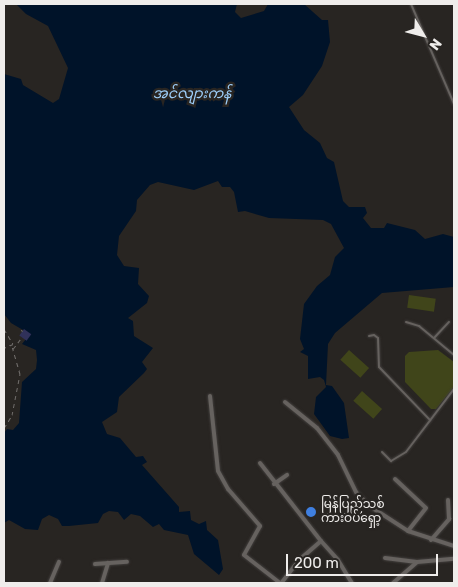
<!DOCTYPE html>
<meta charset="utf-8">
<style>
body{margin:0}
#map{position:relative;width:458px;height:587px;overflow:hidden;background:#282522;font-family:Rubik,"Noto Sans Myanmar",sans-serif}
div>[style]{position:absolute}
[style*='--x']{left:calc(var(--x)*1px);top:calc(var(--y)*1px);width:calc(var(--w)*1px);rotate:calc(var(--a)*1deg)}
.green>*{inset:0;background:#40451a;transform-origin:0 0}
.water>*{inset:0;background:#001329}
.building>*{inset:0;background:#303159;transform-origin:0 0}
.path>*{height:1px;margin-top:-0.5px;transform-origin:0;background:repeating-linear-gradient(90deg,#726f6d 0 4px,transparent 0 8px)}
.roads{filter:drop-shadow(0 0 1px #423f3d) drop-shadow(0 0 1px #423f3d)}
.lane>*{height:2px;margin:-1px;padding:0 1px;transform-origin:1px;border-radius:1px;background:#66625f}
.street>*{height:4px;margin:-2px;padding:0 2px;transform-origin:2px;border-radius:2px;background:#66625f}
.dots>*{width:14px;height:14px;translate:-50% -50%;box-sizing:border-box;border:2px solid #282522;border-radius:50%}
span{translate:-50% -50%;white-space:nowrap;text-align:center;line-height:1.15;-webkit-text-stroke:5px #282522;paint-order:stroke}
.poi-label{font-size:12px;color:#efedeb}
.left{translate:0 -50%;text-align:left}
.water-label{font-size:14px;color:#9dcef9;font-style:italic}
.frame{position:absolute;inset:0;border:5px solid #efedeb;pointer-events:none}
.north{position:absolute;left:398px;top:10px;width:50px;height:50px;-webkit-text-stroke:4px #282522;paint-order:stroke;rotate:127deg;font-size:14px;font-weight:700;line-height:20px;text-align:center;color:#efedeb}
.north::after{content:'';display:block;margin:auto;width:18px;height:22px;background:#efedeb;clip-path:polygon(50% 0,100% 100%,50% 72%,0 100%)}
.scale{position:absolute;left:286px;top:554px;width:152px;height:22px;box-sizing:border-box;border:2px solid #efedeb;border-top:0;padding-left:6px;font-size:15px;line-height:18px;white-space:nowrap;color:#efedeb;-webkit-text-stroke:4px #282522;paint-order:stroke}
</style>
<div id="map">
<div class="green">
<div style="left:409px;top:295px;width:27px;height:13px;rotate:8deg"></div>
<div style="left:349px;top:350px;width:27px;height:13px;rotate:42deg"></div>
<div style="clip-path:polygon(438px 350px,454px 362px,454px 387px,436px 409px,431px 409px,405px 382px,405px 356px,409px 352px)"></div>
<div style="left:362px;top:391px;width:27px;height:13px;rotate:42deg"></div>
</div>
<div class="water">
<div style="clip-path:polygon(16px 4px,237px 4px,235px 12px,241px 18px,264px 11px,268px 4px,304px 4px,322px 20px,328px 20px,330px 42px,322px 66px,303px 95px,289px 107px,304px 130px,320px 143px,327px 158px,334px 162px,343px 201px,349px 207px,365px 207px,367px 213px,363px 218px,371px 228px,384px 228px,387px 223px,415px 230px,425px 239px,443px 234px,454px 237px,454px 287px,382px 293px,335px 333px,328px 344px,326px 385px,332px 386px,344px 403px,349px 438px,342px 439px,330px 436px,314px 414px,316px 397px,326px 387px,324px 380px,320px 377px,308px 379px,308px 356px,300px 352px,304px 349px,300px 339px,304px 304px,317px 286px,330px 275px,335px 257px,344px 248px,331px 224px,323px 220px,269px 218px,245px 211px,238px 212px,234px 192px,230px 187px,222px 187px,218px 181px,194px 190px,158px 182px,150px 185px,137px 200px,136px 211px,119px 236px,117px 255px,124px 266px,139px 268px,138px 284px,149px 296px,147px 303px,128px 318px,133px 321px,134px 336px,153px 348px,142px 362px,147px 369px,144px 373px,119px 397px,117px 412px,102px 422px,107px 434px,120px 438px,136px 457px,143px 456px,147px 462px,142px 465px,179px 507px,179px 512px,190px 511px,191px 520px,199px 524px,206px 521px,207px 530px,218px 540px,223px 569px,219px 575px,194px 554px,188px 535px,164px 530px,159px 524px,153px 527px,140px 516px,131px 514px,124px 520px,118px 512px,109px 511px,103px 514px,98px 523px,69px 526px,62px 526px,58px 519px,49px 515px,42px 519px,38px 530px,25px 529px,9px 520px,4px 523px,4px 433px,7px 429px,13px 430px,19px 423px,22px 382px,36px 369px,37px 360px,36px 350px,22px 344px,30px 334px,11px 323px,4px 314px,4px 74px,21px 79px,23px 85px,53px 103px,59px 99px,68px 68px,48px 26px,26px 14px)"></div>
</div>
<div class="building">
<div style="left:24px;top:329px;width:9px;height:8px;rotate:36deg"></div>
</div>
<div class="path">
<div style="--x:4;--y:329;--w:17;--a:59"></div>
<div style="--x:13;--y:344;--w:10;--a:156"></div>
<div style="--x:21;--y:330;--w:2;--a:27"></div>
<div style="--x:13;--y:349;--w:15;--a:-53"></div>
<div style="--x:4;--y:428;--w:15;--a:-58"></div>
<div style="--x:12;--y:415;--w:42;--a:-79"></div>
<div style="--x:20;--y:374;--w:29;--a:-106"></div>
</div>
<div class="roads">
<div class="lane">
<div style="--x:411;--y:4;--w:109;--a:66.7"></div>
<div style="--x:406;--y:322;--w:14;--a:17"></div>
<div style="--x:419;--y:326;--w:45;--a:39.6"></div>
<div style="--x:369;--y:336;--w:5;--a:-11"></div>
<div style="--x:374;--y:335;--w:5;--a:37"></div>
<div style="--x:378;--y:338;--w:29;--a:88"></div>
<div style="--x:379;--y:367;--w:74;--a:46.1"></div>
<div style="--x:434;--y:338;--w:22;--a:-47"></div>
<div style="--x:382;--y:452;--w:13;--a:45"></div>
<div style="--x:391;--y:461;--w:17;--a:-31"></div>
<div style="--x:406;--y:452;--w:79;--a:-52.7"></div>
</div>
<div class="street">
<div style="--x:210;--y:396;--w:75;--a:83.9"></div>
<div style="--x:218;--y:471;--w:21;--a:61"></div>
<div style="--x:228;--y:489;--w:49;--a:49.1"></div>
<div style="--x:260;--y:526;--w:33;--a:119"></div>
<div style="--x:244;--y:555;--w:46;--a:37.9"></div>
<div style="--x:285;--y:402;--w:41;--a:39.1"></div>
<div style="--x:317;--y:428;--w:34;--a:52"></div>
<div style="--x:338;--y:455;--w:41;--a:64.1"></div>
<div style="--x:356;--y:492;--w:18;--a:47"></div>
<div style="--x:368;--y:505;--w:48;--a:33"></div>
<div style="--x:408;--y:531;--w:48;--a:18.1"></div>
<div style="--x:260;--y:463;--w:99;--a:52"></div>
<div style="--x:321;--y:541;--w:28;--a:139"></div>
<div style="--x:300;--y:559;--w:31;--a:128"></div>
<div style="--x:395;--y:479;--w:42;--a:43.1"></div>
<div style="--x:426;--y:508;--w:29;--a:128"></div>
<div style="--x:274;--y:484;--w:16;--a:-35"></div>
<div style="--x:431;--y:540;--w:28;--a:-49"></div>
<div style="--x:449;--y:519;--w:19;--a:-93"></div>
<div style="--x:321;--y:541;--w:25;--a:48"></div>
<div style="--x:338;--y:560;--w:27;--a:59"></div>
<div style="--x:385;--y:558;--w:32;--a:7"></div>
<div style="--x:417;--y:562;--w:37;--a:-5"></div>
<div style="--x:95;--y:564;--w:32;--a:-4"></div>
<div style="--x:50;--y:583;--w:23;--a:-67"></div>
<div style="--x:102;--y:583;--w:21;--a:-73"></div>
<div style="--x:393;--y:583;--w:32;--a:-41"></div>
</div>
</div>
<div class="dots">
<div style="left:311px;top:512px;background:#3f7fe0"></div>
</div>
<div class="poi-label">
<span class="left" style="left:321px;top:512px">မြန်ပြည်သစ်<br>ကားဝပ်ရှော့</span>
</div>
<div class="water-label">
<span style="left:192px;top:94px">အင်လျားကန်</span>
</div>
<div class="frame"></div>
<div class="north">N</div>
<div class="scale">200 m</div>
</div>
